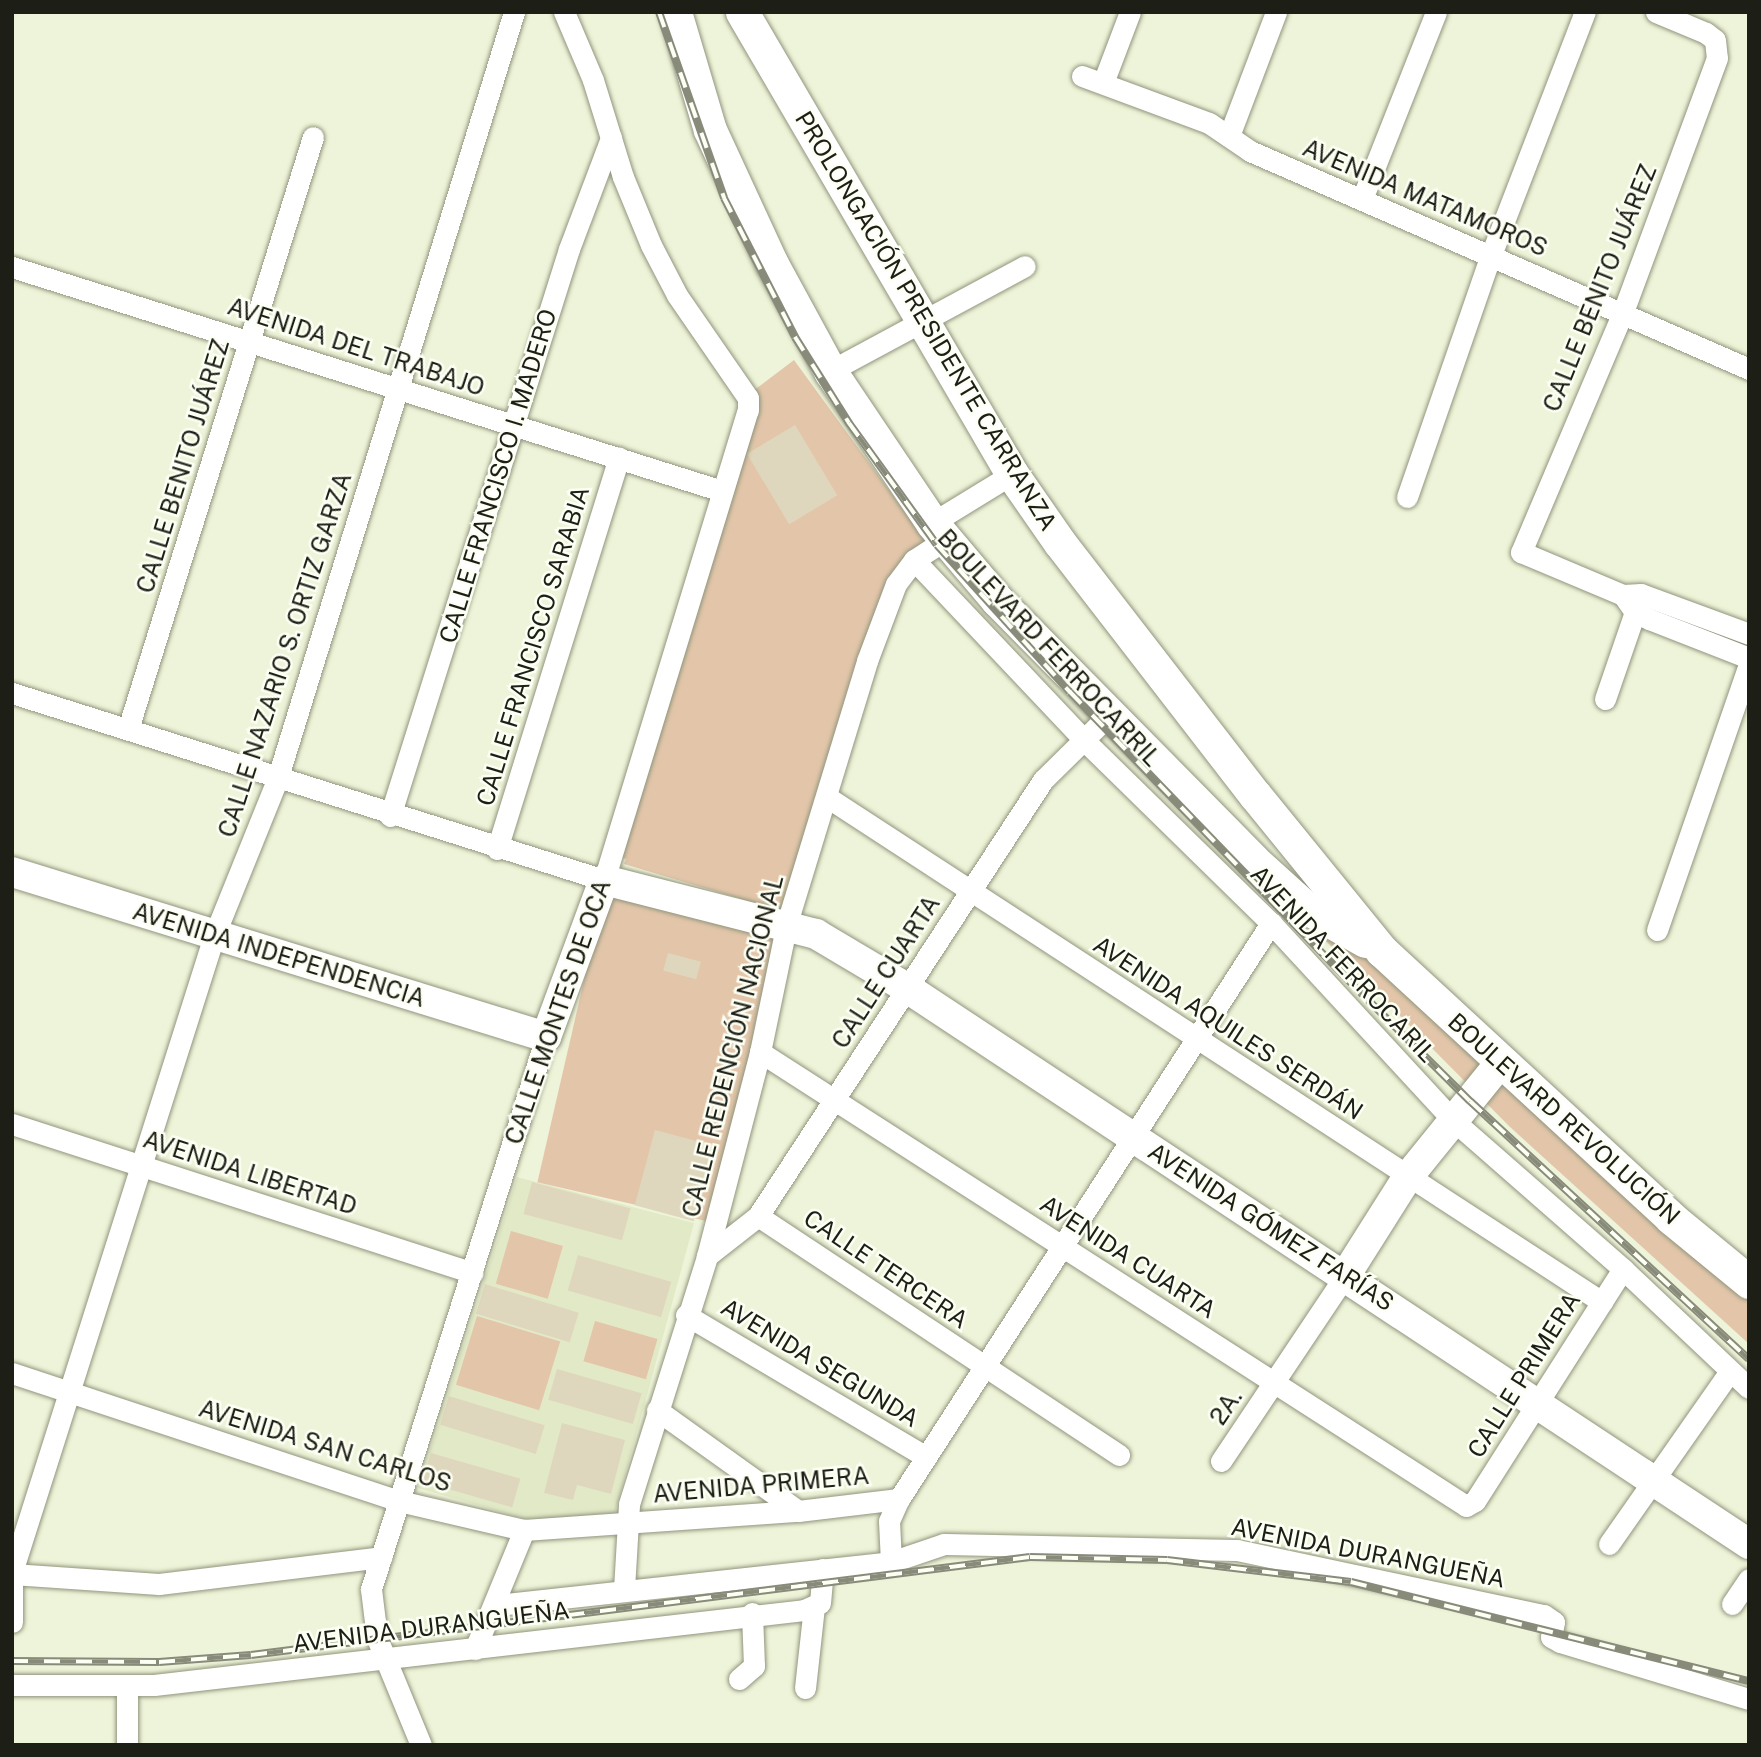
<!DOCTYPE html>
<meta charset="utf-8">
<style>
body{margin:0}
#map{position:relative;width:1761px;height:1757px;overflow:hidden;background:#eef4d9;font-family:"Public Sans",sans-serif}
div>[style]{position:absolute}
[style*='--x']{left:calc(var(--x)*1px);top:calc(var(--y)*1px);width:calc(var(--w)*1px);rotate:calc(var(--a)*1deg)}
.built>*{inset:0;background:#e2e9c7}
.green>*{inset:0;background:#e3c6aa;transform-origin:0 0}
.building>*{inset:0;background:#dfd7bd;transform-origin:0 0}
.roads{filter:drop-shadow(0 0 2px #90957d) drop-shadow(0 0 2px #90957d)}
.street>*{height:21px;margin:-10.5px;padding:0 10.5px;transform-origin:10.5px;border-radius:10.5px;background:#fff}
.secondary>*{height:30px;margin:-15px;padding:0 15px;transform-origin:15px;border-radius:15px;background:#fff}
.primary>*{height:33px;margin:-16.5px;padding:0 16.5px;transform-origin:16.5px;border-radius:16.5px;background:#fff}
.rail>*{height:8px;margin-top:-4px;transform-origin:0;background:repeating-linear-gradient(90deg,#fcfff4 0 16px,#888b79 0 32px);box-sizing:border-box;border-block:2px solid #888b79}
span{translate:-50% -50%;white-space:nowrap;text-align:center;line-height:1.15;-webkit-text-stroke:5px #fcfff4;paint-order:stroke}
.street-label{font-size:24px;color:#1d1e15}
.frame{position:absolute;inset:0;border:14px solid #1d1e15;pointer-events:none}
</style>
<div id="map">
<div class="built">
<div style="clip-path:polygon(517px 1177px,694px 1223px,614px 1516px,526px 1519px,418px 1488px)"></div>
</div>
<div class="green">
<div style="clip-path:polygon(794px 360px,926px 541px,896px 571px,792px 914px,624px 864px,626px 859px,616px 857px,753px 391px)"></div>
<div style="left:606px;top:885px;width:183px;height:305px;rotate:13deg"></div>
<div style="clip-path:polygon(1320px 935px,1375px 957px,1749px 1296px,1749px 1344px,1509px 1126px)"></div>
<div style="left:511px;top:1231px;width:54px;height:55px;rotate:16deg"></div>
<div style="left:477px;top:1316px;width:87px;height:72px;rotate:17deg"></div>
<div style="left:595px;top:1321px;width:65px;height:42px;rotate:16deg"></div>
</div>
<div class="building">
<div style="left:795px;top:425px;width:82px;height:56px;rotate:59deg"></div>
<div style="left:668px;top:953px;width:34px;height:18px;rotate:15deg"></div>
<div style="left:655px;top:1130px;width:61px;height:78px;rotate:15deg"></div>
<div style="left:532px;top:1182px;width:102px;height:33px;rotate:15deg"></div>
<div style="left:578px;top:1255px;width:97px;height:37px;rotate:16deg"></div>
<div style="left:485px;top:1284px;width:98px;height:31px;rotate:17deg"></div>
<div style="left:557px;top:1369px;width:88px;height:32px;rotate:16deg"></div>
<div style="left:449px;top:1396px;width:100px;height:30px;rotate:17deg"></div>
<div style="clip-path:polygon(562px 1423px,625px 1440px,611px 1494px,577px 1485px,573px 1500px,544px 1493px)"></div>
<div style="left:431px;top:1453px;width:93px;height:30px;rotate:16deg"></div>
</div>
<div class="roads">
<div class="street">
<div style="--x:1656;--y:12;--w:54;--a:22.8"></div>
<div style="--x:1706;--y:33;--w:11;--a:38"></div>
<div style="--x:1715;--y:40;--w:18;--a:84"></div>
<div style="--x:1717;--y:58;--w:271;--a:110.3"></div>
<div style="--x:1623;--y:312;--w:261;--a:113"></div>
<div style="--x:1521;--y:552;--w:111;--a:22.9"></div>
<div style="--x:1623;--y:595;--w:18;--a:-3"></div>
<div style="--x:1641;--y:594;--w:115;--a:20.3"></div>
<div style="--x:1082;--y:76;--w:135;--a:20.3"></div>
<div style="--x:1209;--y:123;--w:50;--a:34.3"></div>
<div style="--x:1250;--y:151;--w:545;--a:23.6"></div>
<div style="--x:1103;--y:83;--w:76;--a:-69.2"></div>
<div style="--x:1229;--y:136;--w:133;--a:-69.2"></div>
<div style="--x:1362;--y:199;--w:201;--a:-68.4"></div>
<div style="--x:12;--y:267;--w:744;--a:17.51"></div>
<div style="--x:830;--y:371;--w:221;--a:-28.3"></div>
<div style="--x:1407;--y:497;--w:256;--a:-70.9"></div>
<div style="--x:1491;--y:255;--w:261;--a:-68.9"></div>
<div style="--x:932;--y:523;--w:94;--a:-31.5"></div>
<div style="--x:914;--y:560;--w:248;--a:46.6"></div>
<div style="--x:1084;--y:740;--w:262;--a:44.4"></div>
<div style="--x:1271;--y:923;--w:270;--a:47.3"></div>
<div style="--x:1454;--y:1121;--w:225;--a:41.2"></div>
<div style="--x:1623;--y:1269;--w:173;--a:43.4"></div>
<div style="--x:1623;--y:595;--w:21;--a:55"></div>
<div style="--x:1635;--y:612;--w:16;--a:27"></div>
<div style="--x:1649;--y:619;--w:107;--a:21.3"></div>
<div style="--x:12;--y:693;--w:621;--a:17.53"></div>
<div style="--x:604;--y:880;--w:492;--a:-73"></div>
<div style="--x:748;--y:410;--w:12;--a:-90"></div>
<div style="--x:748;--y:398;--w:125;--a:-124.6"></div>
<div style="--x:677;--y:295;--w:56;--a:-117.5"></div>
<div style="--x:651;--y:245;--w:74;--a:-112.4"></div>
<div style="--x:623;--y:177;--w:102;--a:-107.2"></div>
<div style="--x:593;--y:80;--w:74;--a:-113.1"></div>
<div style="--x:1605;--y:699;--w:105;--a:-71"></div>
<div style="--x:128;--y:729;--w:620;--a:-72.65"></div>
<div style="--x:827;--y:797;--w:925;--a:33.09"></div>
<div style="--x:390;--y:816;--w:595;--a:-72.48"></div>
<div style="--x:569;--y:249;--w:119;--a:-69.3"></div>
<div style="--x:497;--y:849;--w:410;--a:-72.7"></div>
<div style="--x:1657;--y:930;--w:281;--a:-70.9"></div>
<div style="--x:760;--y:1052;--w:839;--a:32.74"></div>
<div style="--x:1466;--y:1506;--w:10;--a:-29"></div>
<div style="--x:1475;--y:1501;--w:275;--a:-57.5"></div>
<div style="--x:12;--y:1124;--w:484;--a:17.9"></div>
<div style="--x:758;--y:1216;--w:433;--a:33.5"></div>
<div style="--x:707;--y:1256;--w:65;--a:-38.1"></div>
<div style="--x:758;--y:1216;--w:521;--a:-56.83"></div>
<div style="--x:1043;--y:780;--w:93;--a:-44.6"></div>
<div style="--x:686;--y:1315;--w:279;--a:30.6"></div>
<div style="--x:12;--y:1373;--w:408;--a:18.3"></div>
<div style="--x:399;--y:1501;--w:128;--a:13.1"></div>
<div style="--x:524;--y:1530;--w:275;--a:-4"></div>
<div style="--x:798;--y:1511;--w:102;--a:-6.8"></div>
<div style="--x:657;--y:1410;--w:173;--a:35.6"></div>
<div style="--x:1221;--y:1461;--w:223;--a:-56.2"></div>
<div style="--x:1609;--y:1544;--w:211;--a:-55"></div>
<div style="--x:891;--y:1562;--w:41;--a:-92.8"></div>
<div style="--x:889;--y:1521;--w:24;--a:-66"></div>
<div style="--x:899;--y:1499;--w:686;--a:-57.14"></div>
<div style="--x:12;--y:1572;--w:667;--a:-72.38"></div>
<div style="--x:214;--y:936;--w:168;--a:-68"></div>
<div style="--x:277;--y:780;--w:804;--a:-72.85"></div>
<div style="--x:12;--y:1574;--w:147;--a:3.9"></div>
<div style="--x:159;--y:1584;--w:224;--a:-6.9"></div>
<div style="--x:12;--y:1580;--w:42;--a:90"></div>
<div style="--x:624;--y:1589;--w:85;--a:-86.6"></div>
<div style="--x:629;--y:1504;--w:260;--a:-72.5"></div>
<div style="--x:707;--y:1256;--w:211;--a:-75.4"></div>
<div style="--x:760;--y:1052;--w:132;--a:-78.2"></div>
<div style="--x:787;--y:923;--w:274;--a:-73"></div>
<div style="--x:867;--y:661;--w:82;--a:-69.4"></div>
<div style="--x:896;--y:584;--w:30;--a:-53"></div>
<div style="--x:914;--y:560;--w:37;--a:-33"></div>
<div style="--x:1732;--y:1604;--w:30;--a:-56"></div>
<div style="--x:497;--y:1605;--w:396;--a:-6.2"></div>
<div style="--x:891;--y:1562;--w:56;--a:-18.8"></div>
<div style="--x:944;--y:1544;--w:293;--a:1.2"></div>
<div style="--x:1237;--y:1550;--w:314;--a:12"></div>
<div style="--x:1544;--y:1615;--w:12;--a:35"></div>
<div style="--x:1554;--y:1622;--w:15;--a:101"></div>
<div style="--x:1551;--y:1637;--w:10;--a:29"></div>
<div style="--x:1560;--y:1642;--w:197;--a:16.8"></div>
<div style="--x:475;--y:1649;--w:129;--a:-67.6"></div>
<div style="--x:739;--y:1679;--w:20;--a:-41"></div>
<div style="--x:754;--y:1666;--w:53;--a:-92.2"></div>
<div style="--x:12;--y:1685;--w:142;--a:0"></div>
<div style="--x:154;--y:1685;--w:654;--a:-6.58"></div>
<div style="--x:804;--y:1610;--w:17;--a:-24"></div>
<div style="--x:820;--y:1603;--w:34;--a:-85"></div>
<div style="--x:127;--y:1687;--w:58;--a:90"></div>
<div style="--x:805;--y:1688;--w:81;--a:-83.7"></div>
<div style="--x:421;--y:1745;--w:116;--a:-112.4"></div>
<div style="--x:377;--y:1638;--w:49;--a:-97"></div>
<div style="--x:371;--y:1589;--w:579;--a:-72.41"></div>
</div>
<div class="secondary">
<div style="--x:12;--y:872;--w:559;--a:17.17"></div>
<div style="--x:546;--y:1037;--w:167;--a:-69.7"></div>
<div style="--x:604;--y:880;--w:219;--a:14.3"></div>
<div style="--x:816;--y:934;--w:106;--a:30.7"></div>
<div style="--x:907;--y:988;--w:1009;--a:33.44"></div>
<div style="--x:1345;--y:1276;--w:116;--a:-57.7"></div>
<div style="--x:1407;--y:1178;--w:148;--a:-51"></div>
</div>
<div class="primary">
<div style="--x:675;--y:12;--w:123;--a:73.5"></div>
<div style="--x:710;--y:130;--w:148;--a:65.2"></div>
<div style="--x:772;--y:264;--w:122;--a:61.5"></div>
<div style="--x:830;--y:371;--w:183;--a:56.1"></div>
<div style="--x:932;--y:523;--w:101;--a:49.8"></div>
<div style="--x:997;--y:600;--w:365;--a:45.4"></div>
<div style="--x:1253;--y:860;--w:70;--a:42.1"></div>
<div style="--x:1305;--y:907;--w:69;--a:29.5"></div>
<div style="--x:742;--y:12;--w:535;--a:59.7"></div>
<div style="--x:1012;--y:474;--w:84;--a:55.2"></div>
<div style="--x:1060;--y:543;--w:319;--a:52.3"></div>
<div style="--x:1255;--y:795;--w:201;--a:50.9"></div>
<div style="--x:1382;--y:951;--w:393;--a:42.7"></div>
<div style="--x:1671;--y:1218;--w:101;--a:39.4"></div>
</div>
</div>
<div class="rail">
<div style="--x:659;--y:12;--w:197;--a:70.7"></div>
<div style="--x:724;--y:198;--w:156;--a:62.9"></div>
<div style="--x:795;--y:337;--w:102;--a:57.9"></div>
<div style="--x:849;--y:423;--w:150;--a:54.2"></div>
<div style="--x:937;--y:545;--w:198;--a:47.9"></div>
<div style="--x:1070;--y:692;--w:397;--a:46"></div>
<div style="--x:1346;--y:978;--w:175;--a:44.8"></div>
<div style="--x:1470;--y:1101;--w:380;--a:42.8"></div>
<div style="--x:12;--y:1661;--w:147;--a:0.4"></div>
<div style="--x:159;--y:1662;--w:92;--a:-4.4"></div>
<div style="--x:251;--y:1655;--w:785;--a:-7.17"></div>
<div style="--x:1030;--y:1557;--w:137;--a:1.3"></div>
<div style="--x:1167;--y:1560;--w:185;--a:6.8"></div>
<div style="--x:1351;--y:1582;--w:410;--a:14"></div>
</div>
<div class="street-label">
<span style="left:1425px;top:198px;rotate:23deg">AVENIDA MATAMOROS</span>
<span style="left:1600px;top:288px;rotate:-68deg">CALLE BENITO JUÁREZ</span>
<span style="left:926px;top:321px;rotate:59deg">PROLONGACIÓN PRESIDENTE CARRANZA</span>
<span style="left:356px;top:347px;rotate:18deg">AVENIDA DEL TRABAJO</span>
<span style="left:183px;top:466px;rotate:-73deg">CALLE BENITO JUÁREZ</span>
<span style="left:498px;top:476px;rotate:-73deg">CALLE FRANCISCO I. MADERO</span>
<span style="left:533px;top:646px;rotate:-73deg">CALLE FRANCISCO SARABIA</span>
<span style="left:1049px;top:648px;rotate:47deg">BOULEVARD FERROCARRIL</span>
<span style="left:285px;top:655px;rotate:-72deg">CALLE NAZARIO S. ORTIZ GARZA</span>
<span style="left:279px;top:955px;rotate:17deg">AVENIDA INDEPENDENCIA</span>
<span style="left:1343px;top:964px;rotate:47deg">AVENIDA FERROCARIL</span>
<span style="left:886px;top:972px;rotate:-57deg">CALLE CUARTA</span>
<span style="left:558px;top:1012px;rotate:-71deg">CALLE MONTES DE OCA</span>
<span style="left:1228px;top:1028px;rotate:33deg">AVENIDA AQUILES SERDÁN</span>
<span style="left:733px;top:1046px;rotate:-76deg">CALLE REDENCIÓN NACIONAL</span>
<span style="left:1564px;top:1119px;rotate:42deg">BOULEVARD REVOLUCIÓN</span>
<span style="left:250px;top:1173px;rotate:18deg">AVENIDA LIBERTAD</span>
<span style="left:1271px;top:1227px;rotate:33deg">AVENIDA GÓMEZ FARÍAS</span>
<span style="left:1128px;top:1257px;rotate:33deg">AVENIDA CUARTA</span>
<span style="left:886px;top:1269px;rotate:34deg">CALLE TERCERA</span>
<span style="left:820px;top:1363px;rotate:31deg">AVENIDA SEGUNDA</span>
<span style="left:1524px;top:1375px;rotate:-58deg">CALLE PRIMERA</span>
<span style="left:1226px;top:1407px;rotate:-56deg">2A.</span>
<span style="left:325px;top:1446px;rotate:17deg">AVENIDA SAN CARLOS</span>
<span style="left:761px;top:1485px;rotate:-5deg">AVENIDA PRIMERA</span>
<span style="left:1368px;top:1553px;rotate:11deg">AVENIDA DURANGUEÑA</span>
<span style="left:431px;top:1627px;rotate:-7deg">AVENIDA DURANGUEÑA</span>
</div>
<div class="frame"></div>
</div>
